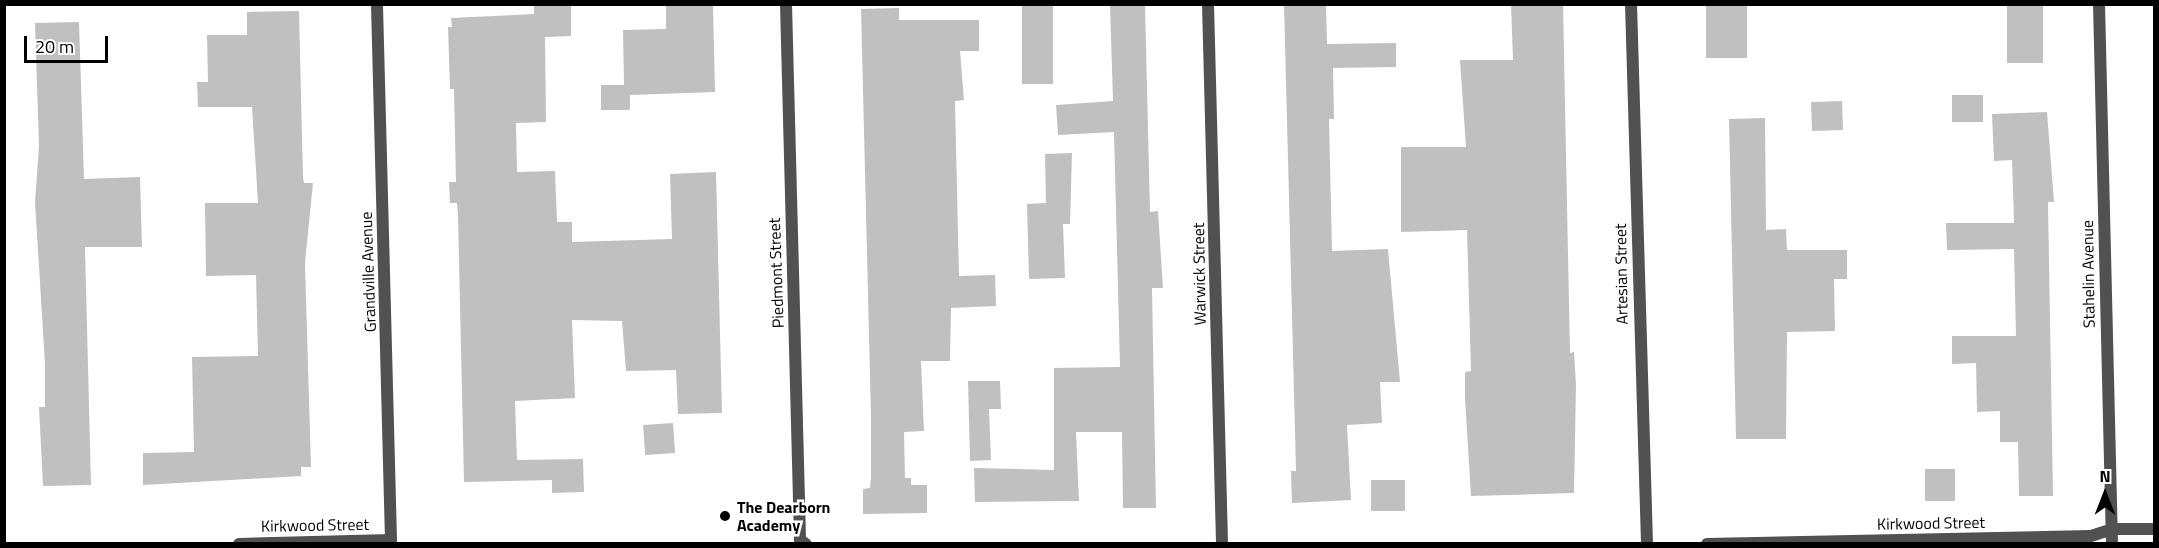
<!DOCTYPE html>
<style>
body{margin:0}
#map{position:relative;width:2159px;height:548px;overflow:hidden;background:#fff;font-family:"Titillium Web",sans-serif}
div>[style]{position:absolute}
[style*='--x']{left:calc(var(--x)*1px);top:calc(var(--y)*1px);width:calc(var(--w)*1px);rotate:calc(var(--a)*1deg)}
.building>*{inset:0;background:#c0c0c0;transform-origin:0 0}
.minor>*{height:12px;margin:-6px;padding:0 6px;transform-origin:6px;border-radius:6px;background:#515151}
.dots>*{width:16px;height:16px;translate:-50% -50%;box-sizing:border-box;border:3px solid #fff;border-radius:50%}
span{translate:-50% -50%;white-space:nowrap;text-align:center;line-height:1.15;-webkit-text-stroke:5px #fff;paint-order:stroke}
.street-label{font-size:16px;color:#000}
.poi-label{font-size:16px;color:#000;font-weight:700}
.left{translate:0 -50%;text-align:left}
.frame{position:absolute;inset:0;border:6px solid #000;pointer-events:none}
.north{position:absolute;left:2075px;top:464px;width:60px;height:60px;-webkit-text-stroke:4px #fff;paint-order:stroke;rotate:0deg;font-size:16px;font-weight:700;line-height:24px;text-align:center;color:#000}
.north::after{content:'';display:block;margin:auto;width:21px;height:27px;background:#000;clip-path:polygon(50% 0,100% 100%,50% 72%,0 100%)}
.scale{position:absolute;left:24px;top:36px;width:84px;height:27px;box-sizing:border-box;border:3px solid #000;border-top:0;padding-left:8px;font-size:18px;line-height:21px;white-space:nowrap;color:#000;-webkit-text-stroke:4px #fff;paint-order:stroke}
</style>
<div id="map">
<div class="building">
<div style="clip-path:polygon(534px 4px,571px 4px,571px 36px,545px 37px,546px 122px,516px 123px,517px 172px,555px 171px,557px 222px,572px 222px,572px 242px,672px 239px,670px 174px,716px 172px,722px 413px,678px 414px,676px 370px,626px 371px,622px 321px,572px 320px,575px 398px,515px 401px,517px 460px,583px 459px,584px 492px,552px 493px,552px 480px,464px 482px,458px 216px,457px 203px,450px 203px,449px 182px,456px 182px,454px 89px,450px 89px,448px 27px,452px 27px,451px 18px,534px 14px)"></div>
<div style="left:1022px;top:4px;width:31px;height:80px"></div>
<div style="clip-path:polygon(1284px 4px,1326px 4px,1327px 44px,1396px 43px,1396px 67px,1333px 68px,1334px 119px,1329px 119px,1332px 251px,1388px 249px,1400px 382px,1380px 382px,1382px 423px,1347px 425px,1351px 500px,1292px 503px,1291px 471px,1296px 471px)"></div>
<div style="clip-path:polygon(1511px 4px,1563px 4px,1570px 353px,1574px 352px,1576px 385px,1574px 493px,1471px 496px,1465px 398px,1465px 372px,1471px 371px,1467px 230px,1401px 232px,1401px 147px,1466px 147px,1460px 60px,1513px 60px)"></div>
<div style="left:1706px;top:4px;width:41px;height:54px"></div>
<div style="left:2007px;top:4px;width:36px;height:59px"></div>
<div style="clip-path:polygon(666px 5px,713px 5px,715px 92px,630px 95px,630px 110px,601px 110px,601px 85px,624px 85px,623px 30px,666px 29px)"></div>
<div style="clip-path:polygon(1145px 5px,1150px 212px,1158px 211px,1163px 288px,1152px 288px,1156px 508px,1123px 508px,1122px 432px,1076px 432px,1079px 501px,975px 502px,974px 468px,1054px 470px,1054px 368px,1120px 367px,1114px 132px,1058px 135px,1056px 105px,1113px 101px,1110px 6px)"></div>
<div style="clip-path:polygon(899px 8px,899px 20px,979px 20px,979px 51px,960px 51px,964px 100px,955px 101px,959px 276px,995px 275px,996px 306px,951px 308px,950px 361px,921px 361px,924px 431px,904px 432px,905px 478px,911px 478px,911px 485px,927px 485px,927px 513px,863px 514px,863px 489px,870px 488px,871px 478px,871px 417px,861px 9px)"></div>
<div style="clip-path:polygon(299px 11px,303px 178px,304px 183px,313px 183px,305px 263px,311px 467px,301px 467px,301px 476px,143px 485px,143px 453px,194px 452px,192px 357px,258px 356px,256px 275px,206px 276px,205px 203px,258px 203px,252px 107px,198px 107px,197px 82px,208px 82px,207px 35px,247px 35px,247px 12px)"></div>
<div style="clip-path:polygon(79px 22px,84px 179px,140px 177px,142px 247px,85px 247px,91px 485px,43px 486px,39px 407px,45px 407px,45px 364px,35px 202px,39px 146px,35px 23px)"></div>
<div style="left:1952px;top:95px;width:31px;height:27px"></div>
<div style="left:1842px;top:101px;width:29px;height:31px;rotate:88deg"></div>
<div style="clip-path:polygon(2047px 112px,2054px 202px,2048px 202px,2053px 496px,2019px 496px,2018px 442px,2000px 442px,2000px 411px,1977px 412px,1976px 363px,1952px 364px,1952px 336px,2016px 336px,2014px 249px,1947px 250px,1946px 223px,2014px 223px,2012px 160px,1994px 161px,1992px 114px)"></div>
<div style="clip-path:polygon(1765px 118px,1766px 230px,1786px 229px,1787px 250px,1847px 250px,1847px 279px,1834px 279px,1835px 331px,1787px 332px,1786px 439px,1736px 439px,1729px 119px)"></div>
<div style="clip-path:polygon(1072px 153px,1070px 224px,1063px 224px,1065px 278px,1029px 279px,1027px 204px,1046px 203px,1045px 154px)"></div>
<div style="clip-path:polygon(968px 381px,1000px 381px,1001px 409px,989px 409px,991px 460px,970px 461px)"></div>
<div style="left:673px;top:423px;width:30px;height:30px;rotate:86deg"></div>
<div style="left:1925px;top:469px;width:30px;height:32px"></div>
<div style="left:1371px;top:480px;width:34px;height:31px"></div>
</div>
<div class="minor">
<div style="--x:786;--y:4;--w:536;--a:88.5"></div>
<div style="--x:800;--y:540;--w:7;--a:34"></div>
<div style="--x:1208;--y:4;--w:540;--a:88.51"></div>
<div style="--x:1631;--y:4;--w:540;--a:88.3"></div>
<div style="--x:2099;--y:4;--w:540;--a:88.62"></div>
<div style="--x:239;--y:544;--w:152;--a:-1.5"></div>
<div style="--x:391;--y:540;--w:536;--a:-91.5"></div>
<div style="--x:1707;--y:544;--w:384;--a:-1.2"></div>
<div style="--x:2091;--y:536;--w:23;--a:-18"></div>
<div style="--x:2113;--y:529;--w:41;--a:0"></div>
</div>
<div class="dots">
<div style="left:725px;top:516px;background:#000"></div>
</div>
<div class="street-label">
<span style="left:368px;top:272px;rotate:-92deg">Grandville Avenue</span>
<span style="left:776px;top:273px;rotate:-92deg">Piedmont Street</span>
<span style="left:1199px;top:274px;rotate:-91deg">Warwick Street</span>
<span style="left:1621px;top:274px;rotate:-91deg">Artesian Street</span>
<span style="left:2088px;top:274px;rotate:-91deg">Stahelin Avenue</span>
<span style="left:1931px;top:523px;rotate:-1deg">Kirkwood Street</span>
<span style="left:315px;top:525px;rotate:-1deg">Kirkwood Street</span>
</div>
<div class="poi-label">
<span class="left" style="left:737px;top:516px">The Dearborn<br>Academy</span>
</div>
<div class="frame"></div>
<div class="north">N</div>
<div class="scale">20 m</div>
</div>
